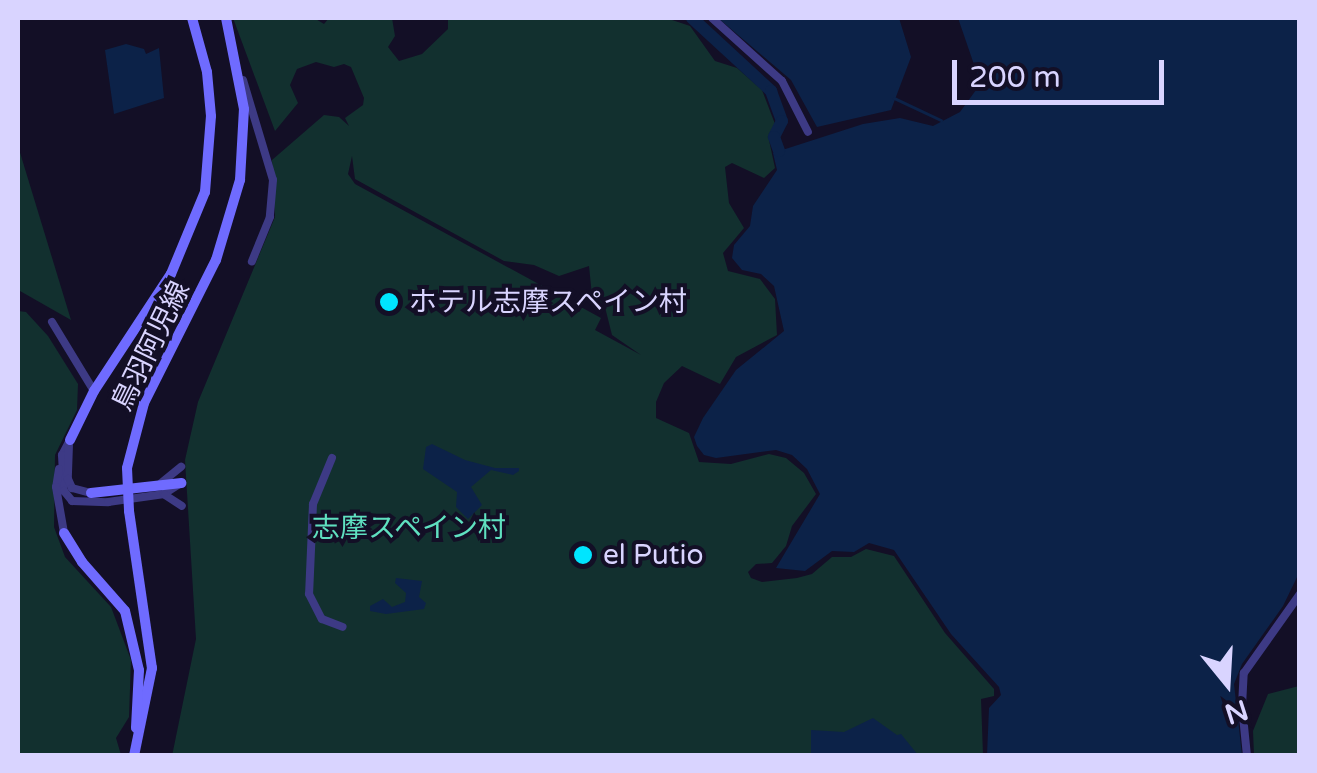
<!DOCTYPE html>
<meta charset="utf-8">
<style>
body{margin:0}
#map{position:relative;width:1317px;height:773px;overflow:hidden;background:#130f26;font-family:"Varela Round","Noto Sans JP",sans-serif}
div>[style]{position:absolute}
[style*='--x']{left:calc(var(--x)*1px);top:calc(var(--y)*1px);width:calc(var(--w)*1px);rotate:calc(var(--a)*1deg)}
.green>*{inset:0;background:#12302f}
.water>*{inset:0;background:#0c2248}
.stream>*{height:2.5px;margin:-1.25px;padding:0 1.25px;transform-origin:1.25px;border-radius:1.25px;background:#0c2248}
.river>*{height:12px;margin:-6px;padding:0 6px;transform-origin:6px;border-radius:6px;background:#0c2248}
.street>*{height:8px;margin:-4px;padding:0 4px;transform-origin:4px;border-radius:4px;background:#3d3a85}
.secondary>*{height:10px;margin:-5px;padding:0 5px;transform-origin:5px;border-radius:5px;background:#6f6bff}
.secondary-bridge>*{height:10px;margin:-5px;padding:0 5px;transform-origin:5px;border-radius:5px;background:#6f6bff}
.dots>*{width:28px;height:28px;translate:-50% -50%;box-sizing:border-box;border:5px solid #130f26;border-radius:50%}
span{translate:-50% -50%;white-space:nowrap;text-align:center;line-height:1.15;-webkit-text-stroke:8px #130f26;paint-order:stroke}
.poi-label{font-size:28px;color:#d9d4ff}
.left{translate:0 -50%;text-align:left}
.street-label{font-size:28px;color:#d9d4ff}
.park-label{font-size:28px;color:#5fe0c0}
.frame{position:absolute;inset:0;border:20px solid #d9d4ff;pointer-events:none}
.north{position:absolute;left:1177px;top:633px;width:100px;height:100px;-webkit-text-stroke:8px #130f26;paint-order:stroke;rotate:162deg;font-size:28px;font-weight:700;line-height:40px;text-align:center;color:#d9d4ff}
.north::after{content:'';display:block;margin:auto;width:35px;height:45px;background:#d9d4ff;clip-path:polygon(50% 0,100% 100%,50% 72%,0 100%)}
.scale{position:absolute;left:952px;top:60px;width:212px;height:45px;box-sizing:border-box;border:5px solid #d9d4ff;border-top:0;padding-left:12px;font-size:30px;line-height:35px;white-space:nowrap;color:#d9d4ff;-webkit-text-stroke:8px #130f26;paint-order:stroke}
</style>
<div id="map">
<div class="green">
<div style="clip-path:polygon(evenodd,233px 18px,314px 18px,324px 24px,329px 18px,392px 18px,395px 36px,388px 47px,399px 61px,422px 54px,448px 29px,448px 18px,666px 18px,690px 26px,715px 61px,737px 68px,762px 90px,775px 124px,769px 140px,775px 168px,764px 178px,732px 163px,725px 167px,729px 203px,744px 228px,723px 253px,728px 271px,760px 279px,775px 299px,777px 335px,736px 357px,720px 384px,682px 366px,664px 383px,656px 402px,656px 418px,689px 433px,699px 462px,731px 464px,769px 454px,786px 458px,804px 473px,816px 494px,792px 526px,786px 546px,772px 563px,756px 564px,748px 572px,751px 578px,762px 582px,797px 578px,812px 574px,832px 557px,851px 557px,866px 549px,894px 556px,945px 633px,994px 689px,994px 696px,981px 699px,983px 755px,172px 756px,196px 639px,185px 460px,198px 402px,275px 217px,272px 160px,324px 115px,339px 117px,349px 126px,345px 118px,363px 105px,364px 98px,351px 67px,344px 64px,334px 67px,316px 62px,297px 69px,290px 85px,298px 103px,275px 131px,233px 18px,352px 156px,355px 179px,504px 261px,534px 265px,559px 276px,589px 266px,593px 305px,605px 307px,612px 335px,641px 355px,595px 330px,601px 318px,355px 184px,348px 174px,352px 156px)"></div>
<div style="clip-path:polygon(18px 146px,71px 320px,20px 291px)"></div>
<div style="clip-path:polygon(18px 311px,26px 312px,48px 336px,78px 384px,77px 410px,55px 455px,54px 527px,65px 557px,111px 607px,131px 660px,129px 717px,116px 738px,121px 755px,18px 755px)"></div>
<div style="clip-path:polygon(1299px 686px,1299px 755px,1254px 755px,1253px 731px,1268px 694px)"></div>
</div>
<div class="water">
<div style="clip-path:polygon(718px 18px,899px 18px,911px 57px,891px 110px,817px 127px,791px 80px)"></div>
<div style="clip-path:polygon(958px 18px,1299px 18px,1299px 573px,1283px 606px,1242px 664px,1234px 684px,1242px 755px,987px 755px,989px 708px,1001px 695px,999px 687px,951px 634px,894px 550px,869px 543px,854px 552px,832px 551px,805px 571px,776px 568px,820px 494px,807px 469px,792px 455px,776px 450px,716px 458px,704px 455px,697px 446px,694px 437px,703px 418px,736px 370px,784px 331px,774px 286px,761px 274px,742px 270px,732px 258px,734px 245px,750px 226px,753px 206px,777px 170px,773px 153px,863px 124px,900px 118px,933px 126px,960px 112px,976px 90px,979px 79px)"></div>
<div style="clip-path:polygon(126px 44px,144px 49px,146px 54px,159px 48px,164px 98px,114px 114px,105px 50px)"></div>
<div style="clip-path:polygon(432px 444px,465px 460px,495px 468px,519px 468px,519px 471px,513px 475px,491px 470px,471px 487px,482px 505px,468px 519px,456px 507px,457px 492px,423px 469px,426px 447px)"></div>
<div style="clip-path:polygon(396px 578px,422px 581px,419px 597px,426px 603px,424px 609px,386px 614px,370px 611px,370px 606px,383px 599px,392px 607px,405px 602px,406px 593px,395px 583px)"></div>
<div style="clip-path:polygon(873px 718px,897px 735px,901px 734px,918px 755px,811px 754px,811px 730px,844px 732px)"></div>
</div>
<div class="stream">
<div style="--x:894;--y:98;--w:52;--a:25.1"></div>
</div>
<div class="river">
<div style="--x:692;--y:18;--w:108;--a:42.7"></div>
<div style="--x:771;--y:91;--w:32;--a:70"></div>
<div style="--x:782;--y:121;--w:18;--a:117"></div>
<div style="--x:774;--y:137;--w:15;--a:70"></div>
</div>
<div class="street">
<div style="--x:712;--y:18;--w:94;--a:42"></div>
<div style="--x:782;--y:81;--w:57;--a:63"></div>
<div style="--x:243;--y:80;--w:104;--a:73.3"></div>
<div style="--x:273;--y:180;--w:37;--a:95"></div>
<div style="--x:270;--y:217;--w:48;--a:112.2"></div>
<div style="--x:52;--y:322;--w:81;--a:58.7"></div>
<div style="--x:70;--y:440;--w:17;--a:118"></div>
<div style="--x:62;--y:455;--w:36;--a:87"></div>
<div style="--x:64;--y:491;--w:13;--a:51"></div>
<div style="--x:72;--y:501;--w:36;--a:2"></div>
<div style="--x:108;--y:502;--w:57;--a:-8.1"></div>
<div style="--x:164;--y:494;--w:20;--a:-33"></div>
<div style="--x:69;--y:444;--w:35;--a:92"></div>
<div style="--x:68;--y:479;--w:10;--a:66"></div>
<div style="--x:72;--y:488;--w:20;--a:15"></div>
<div style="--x:332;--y:458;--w:50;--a:112.4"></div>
<div style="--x:313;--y:504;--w:90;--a:92.5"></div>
<div style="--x:309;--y:594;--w:28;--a:63"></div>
<div style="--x:322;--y:619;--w:22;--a:21"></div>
<div style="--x:59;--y:469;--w:18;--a:99"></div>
<div style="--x:56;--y:487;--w:47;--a:80.1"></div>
<div style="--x:161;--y:483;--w:26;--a:-39"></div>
<div style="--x:165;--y:495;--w:20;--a:33"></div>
<div style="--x:1247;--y:756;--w:50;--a:-95.7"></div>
<div style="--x:1242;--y:706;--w:33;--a:-87"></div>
<div style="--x:1244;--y:673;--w:97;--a:-54.7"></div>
</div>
<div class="secondary">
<div style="--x:70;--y:440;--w:55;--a:-63.9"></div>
<div style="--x:94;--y:391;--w:140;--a:-56.7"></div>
<div style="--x:171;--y:274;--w:89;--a:-67.5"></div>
<div style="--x:205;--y:192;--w:76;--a:-85.5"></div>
<div style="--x:211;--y:116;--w:44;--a:-95.2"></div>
<div style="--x:207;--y:72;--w:56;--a:-105.5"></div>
<div style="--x:127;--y:468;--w:67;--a:-75.3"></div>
<div style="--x:144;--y:403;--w:160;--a:-63.3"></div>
<div style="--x:216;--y:260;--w:84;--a:-73.3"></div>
<div style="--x:240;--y:180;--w:71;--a:-86.8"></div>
<div style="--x:244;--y:109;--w:93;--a:-101.2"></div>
<div style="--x:91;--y:493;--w:91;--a:-6.3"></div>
<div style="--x:129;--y:511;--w:159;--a:81.7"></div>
<div style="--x:152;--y:668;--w:90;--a:101.6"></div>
<div style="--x:64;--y:533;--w:34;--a:58"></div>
<div style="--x:82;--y:562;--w:65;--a:48.7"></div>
<div style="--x:125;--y:611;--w:61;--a:76.7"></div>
<div style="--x:139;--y:670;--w:58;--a:93"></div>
</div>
<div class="secondary-bridge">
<div style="--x:127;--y:468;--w:43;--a:87.3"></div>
</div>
<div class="dots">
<div style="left:389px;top:302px;background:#00e5ff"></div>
<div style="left:583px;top:555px;background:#00e5ff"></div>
</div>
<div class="poi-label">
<span class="left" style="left:409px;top:302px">ホテル志摩スペイン村</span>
<span class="left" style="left:603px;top:555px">el Putio</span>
</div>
<div class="street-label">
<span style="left:151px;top:346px;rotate:-64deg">鳥羽阿児線</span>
</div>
<div class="park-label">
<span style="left:409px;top:528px">志摩スペイン村</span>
</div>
<div class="frame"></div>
<div class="north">N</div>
<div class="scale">200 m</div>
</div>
